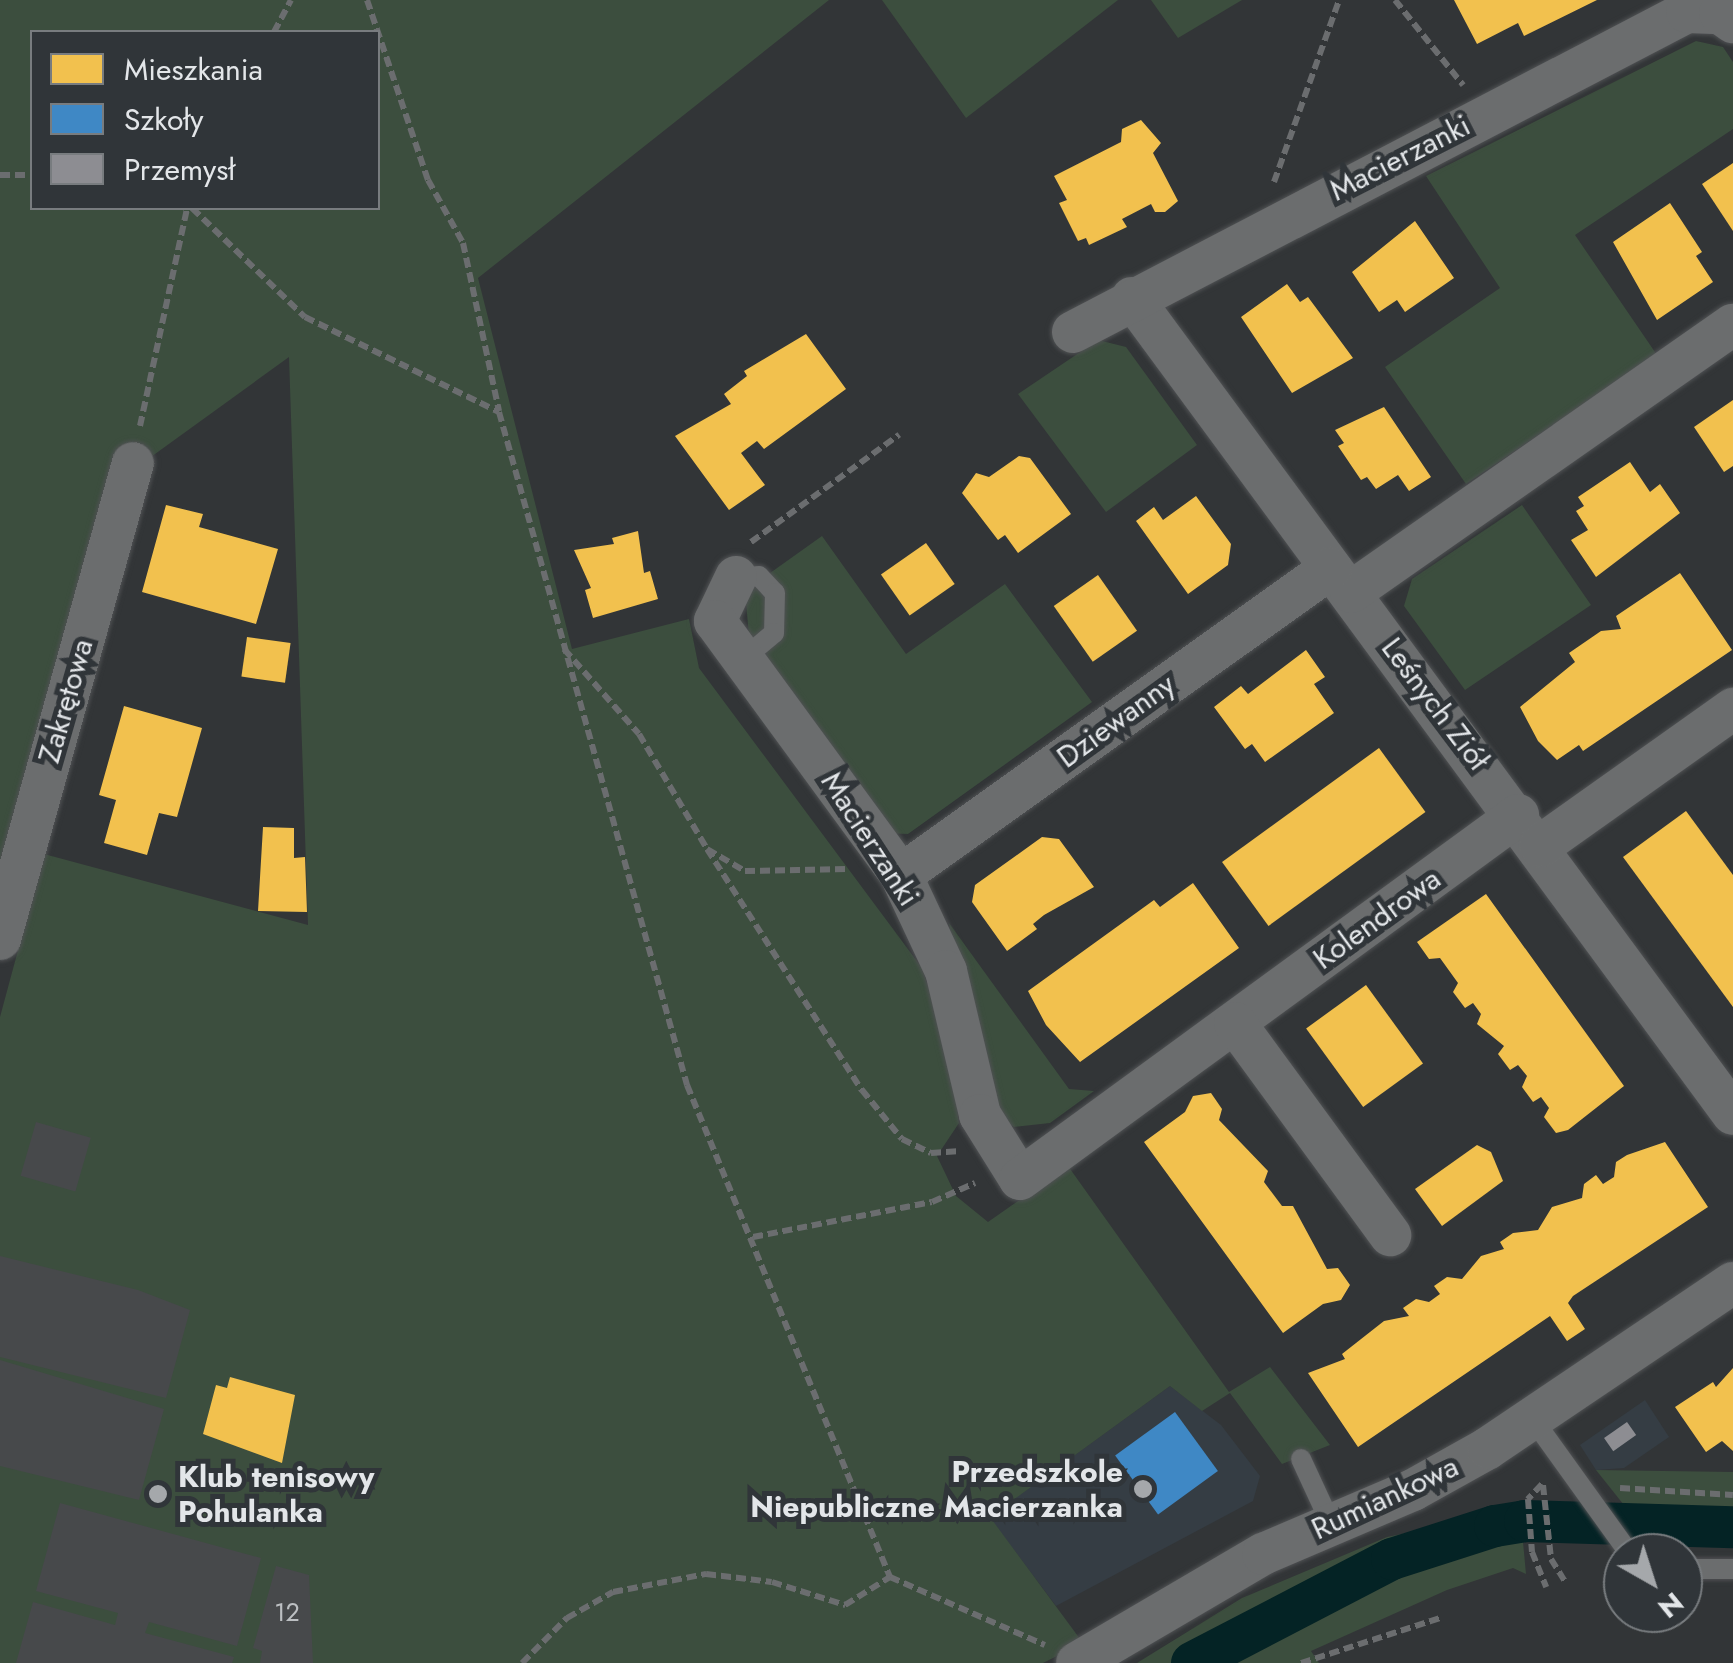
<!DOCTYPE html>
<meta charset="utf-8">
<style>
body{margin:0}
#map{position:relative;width:1733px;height:1663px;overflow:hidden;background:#323537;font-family:Jost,sans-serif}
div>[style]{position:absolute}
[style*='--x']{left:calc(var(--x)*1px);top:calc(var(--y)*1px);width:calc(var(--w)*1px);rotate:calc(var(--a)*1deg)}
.built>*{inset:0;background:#353d44}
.green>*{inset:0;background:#3c4e3e}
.homes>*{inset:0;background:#f2c14e;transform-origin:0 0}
.schools>*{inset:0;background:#3f88c5;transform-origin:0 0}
.industry>*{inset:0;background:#8d8d92;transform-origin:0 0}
.canal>*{height:42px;margin:-21px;padding:0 21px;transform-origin:21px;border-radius:21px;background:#042325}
.building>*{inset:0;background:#47494b;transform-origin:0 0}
.path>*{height:6px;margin-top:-3px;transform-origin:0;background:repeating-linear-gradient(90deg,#6b6d6f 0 10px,transparent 0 15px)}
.roads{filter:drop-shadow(0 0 2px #4f5153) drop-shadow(0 0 2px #4f5153)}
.lane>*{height:20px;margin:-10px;padding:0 10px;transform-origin:10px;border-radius:10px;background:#6b6d6e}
.street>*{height:42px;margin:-21px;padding:0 21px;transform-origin:21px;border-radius:21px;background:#6b6d6e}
.dots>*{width:28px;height:28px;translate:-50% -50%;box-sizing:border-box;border:5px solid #303539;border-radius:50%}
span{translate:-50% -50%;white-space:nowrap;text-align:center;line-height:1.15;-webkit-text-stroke:10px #303539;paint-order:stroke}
.number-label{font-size:25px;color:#bcbfc2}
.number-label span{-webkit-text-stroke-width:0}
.street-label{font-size:30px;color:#e3e6e9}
.poi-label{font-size:30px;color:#e3e6e9;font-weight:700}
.right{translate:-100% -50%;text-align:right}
.left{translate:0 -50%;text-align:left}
.legend{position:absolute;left:30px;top:30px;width:350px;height:180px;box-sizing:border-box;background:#303539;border:2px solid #787c7f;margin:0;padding:12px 18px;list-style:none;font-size:30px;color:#e3e6e9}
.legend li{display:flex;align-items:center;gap:20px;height:50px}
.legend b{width:50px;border:2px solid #787c7f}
.north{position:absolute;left:1603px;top:1533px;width:100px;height:100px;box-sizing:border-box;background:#303539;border:2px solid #787c7f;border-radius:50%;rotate:141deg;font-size:28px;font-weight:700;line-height:40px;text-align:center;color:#e3e6e9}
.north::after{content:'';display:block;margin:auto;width:35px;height:45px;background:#a5a8ab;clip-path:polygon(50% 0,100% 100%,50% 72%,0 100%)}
</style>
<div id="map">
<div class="built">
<div style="clip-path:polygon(1170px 1386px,1221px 1425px,1260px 1476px,1253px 1501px,1056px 1606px,989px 1517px)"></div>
<div style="clip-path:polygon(1645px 1400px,1669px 1437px,1624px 1468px,1596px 1470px,1580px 1445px)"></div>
</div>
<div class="green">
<div style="clip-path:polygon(evenodd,0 0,829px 0,478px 278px,572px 649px,689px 619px,699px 668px,922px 968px,950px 1054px,959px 1123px,937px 1156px,956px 1196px,988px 1222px,1068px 1166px,1229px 1392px,1270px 1367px,1330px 1445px,1282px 1464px,1230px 1393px,1202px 1411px,1170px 1386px,990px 1517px,1083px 1643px,1043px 1663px,0 1663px,0 1017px,44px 854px,308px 925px,289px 357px,108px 488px,0 877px,0 0,32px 32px,378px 32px,378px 208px,32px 208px,32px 32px)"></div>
<div style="clip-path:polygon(882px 0,1118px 0,966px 118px)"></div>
<div style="clip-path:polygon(1151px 0,1242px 0,1178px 38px)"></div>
<div style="clip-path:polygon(1696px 41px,1723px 47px,1733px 62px,1733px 129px,1575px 235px,1657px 355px,1466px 484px,1385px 367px,1500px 288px,1426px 176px)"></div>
<div style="clip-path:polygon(1098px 340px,1126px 347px,1197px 445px,1106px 512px,1018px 394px)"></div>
<div style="clip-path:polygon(1522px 505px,1591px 605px,1465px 690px,1404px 606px,1412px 579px)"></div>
<div style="clip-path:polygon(822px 536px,906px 654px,1005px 584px,1092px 702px,908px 834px,882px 833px,750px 647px,745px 591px)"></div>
<div style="clip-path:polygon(949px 923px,1069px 1089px,1094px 1091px,1050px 1123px,1014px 1127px,995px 1113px,960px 991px)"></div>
<div style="clip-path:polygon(1596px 1470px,1733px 1472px,1733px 1548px,1655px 1544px)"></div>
<div style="clip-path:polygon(1520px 1510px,1526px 1574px,1513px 1568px,1447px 1590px,1311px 1651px,1319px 1663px,1137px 1663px,1242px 1598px,1387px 1537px)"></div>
</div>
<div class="homes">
<div style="clip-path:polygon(1454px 0,1597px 0,1524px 36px,1518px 23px,1477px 44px)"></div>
<div style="clip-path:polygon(1141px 120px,1161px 143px,1153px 153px,1178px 201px,1165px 212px,1155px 212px,1151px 204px,1122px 219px,1127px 227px,1089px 245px,1086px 238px,1078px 241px,1059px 203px,1067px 200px,1054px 176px,1121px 142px,1122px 129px)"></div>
<div style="clip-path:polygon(1733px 163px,1733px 231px,1702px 184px)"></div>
<div style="clip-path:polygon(1670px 203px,1702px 252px,1696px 256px,1713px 282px,1657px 320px,1613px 242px)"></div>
<div style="clip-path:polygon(1415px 221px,1454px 278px,1405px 312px,1397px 300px,1379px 312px,1352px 272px)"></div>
<div style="clip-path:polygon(1287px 284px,1300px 302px,1308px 297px,1353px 358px,1292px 393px,1241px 317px)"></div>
<div style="clip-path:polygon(806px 334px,846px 389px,764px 449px,757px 441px,741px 453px,765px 485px,729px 510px,675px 436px,731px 404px,724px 394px,747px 376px,744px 371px)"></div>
<div style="clip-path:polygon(1733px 400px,1733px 466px,1724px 472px,1694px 427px)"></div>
<div style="clip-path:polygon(1384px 407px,1431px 477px,1409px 491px,1398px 475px,1376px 489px,1367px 477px,1361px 480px,1338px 446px,1344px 443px,1335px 430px)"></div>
<div style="clip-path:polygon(1019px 456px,1030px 458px,1071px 514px,1018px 553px,1005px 535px,998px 540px,962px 493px,976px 473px,989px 477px)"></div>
<div style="clip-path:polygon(1630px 462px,1650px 492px,1660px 484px,1680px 513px,1596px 577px,1571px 540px,1588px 530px,1576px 511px,1584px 506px,1578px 497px)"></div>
<div style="clip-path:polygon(1196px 496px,1231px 544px,1228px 565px,1188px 594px,1136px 521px,1154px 507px,1163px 520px)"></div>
<div style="clip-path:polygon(166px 505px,203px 514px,199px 527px,278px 549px,256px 624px,142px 592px)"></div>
<div style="clip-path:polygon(638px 531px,644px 573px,650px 571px,658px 599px,593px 618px,585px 590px,591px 588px,574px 550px,614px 544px,612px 538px)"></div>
<div style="left:926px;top:543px;width:50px;height:55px;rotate:55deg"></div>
<div style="clip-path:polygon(1680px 573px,1732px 650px,1583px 751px,1579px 745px,1557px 760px,1538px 741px,1520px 707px,1575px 662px,1569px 653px,1601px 631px,1621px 629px,1616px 616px)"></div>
<div style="left:1098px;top:575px;width:68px;height:54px;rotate:55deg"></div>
<div style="left:247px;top:637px;width:44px;height:40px;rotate:8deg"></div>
<div style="clip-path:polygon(1306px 650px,1325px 677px,1314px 684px,1334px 713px,1265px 762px,1252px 744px,1245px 749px,1214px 707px,1241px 686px,1248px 694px)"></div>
<div style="clip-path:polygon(124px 706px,202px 728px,177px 817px,159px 813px,147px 855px,104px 843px,116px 800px,99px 795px)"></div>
<div style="left:1379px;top:748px;width:79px;height:194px;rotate:54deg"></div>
<div style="clip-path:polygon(1686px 811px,1733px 875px,1733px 1007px,1623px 857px)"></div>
<div style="clip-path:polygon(263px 827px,294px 828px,294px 858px,305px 857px,307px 912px,258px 911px)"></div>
<div style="clip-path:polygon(1042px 837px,1059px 839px,1094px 887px,1044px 915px,1033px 924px,1037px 929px,1007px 951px,972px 902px,975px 885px)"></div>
<div style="clip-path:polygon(1193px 883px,1239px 948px,1080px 1062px,1046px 1025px,1028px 991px,1154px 900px,1160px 907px)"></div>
<div style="clip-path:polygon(1486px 894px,1624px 1086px,1568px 1130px,1556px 1133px,1544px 1117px,1549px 1108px,1541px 1097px,1533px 1102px,1522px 1087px,1527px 1076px,1518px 1065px,1510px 1070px,1498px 1054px,1504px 1046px,1477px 1024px,1481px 1014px,1473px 1003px,1465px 1008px,1453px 992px,1458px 983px,1440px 958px,1429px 959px,1417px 942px)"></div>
<div style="left:1366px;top:985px;width:97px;height:74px;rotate:54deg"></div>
<div style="clip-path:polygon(1211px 1093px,1222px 1109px,1219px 1120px,1268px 1171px,1264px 1182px,1282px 1206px,1293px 1206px,1327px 1269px,1338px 1268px,1350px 1285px,1341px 1300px,1323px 1304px,1283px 1333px,1144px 1142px,1185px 1112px,1193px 1096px)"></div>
<div style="clip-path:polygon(1665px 1142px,1708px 1207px,1573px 1296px,1568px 1303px,1585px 1329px,1567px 1341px,1550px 1316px,1358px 1447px,1308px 1373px,1345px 1359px,1342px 1354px,1384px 1321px,1409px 1316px,1403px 1308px,1416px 1299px,1429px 1302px,1440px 1294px,1434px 1286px,1447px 1277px,1462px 1279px,1481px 1256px,1504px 1249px,1500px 1242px,1513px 1233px,1538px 1230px,1552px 1207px,1582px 1198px,1584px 1184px,1596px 1175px,1603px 1184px,1614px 1177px,1616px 1162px,1627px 1155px)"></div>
<div style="clip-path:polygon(1477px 1145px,1491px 1152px,1503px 1181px,1442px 1226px,1415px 1189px)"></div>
<div style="clip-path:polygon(1733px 1368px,1733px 1451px,1722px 1441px,1706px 1452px,1675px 1407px,1713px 1382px,1716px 1387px)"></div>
<div style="clip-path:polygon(230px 1377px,295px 1395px,282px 1463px,203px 1434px,216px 1385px,227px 1388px)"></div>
</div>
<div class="schools">
<div style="left:1175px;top:1412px;width:73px;height:74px;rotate:54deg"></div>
</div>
<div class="industry">
<div style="left:1627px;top:1422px;width:16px;height:28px;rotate:55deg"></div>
</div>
<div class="canal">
<div style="--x:1192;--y:1663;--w:225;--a:-27.5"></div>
<div style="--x:1392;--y:1559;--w:108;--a:-17.8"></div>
<div style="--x:1495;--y:1526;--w:30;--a:-9"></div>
<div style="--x:1525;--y:1521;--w:208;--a:1.7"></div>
</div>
<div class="building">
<div style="left:36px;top:1122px;width:57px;height:56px;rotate:16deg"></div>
<div style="clip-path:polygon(0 1256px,138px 1290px,190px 1310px,166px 1398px,0 1357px)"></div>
<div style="clip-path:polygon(0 1360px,164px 1409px,139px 1500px,0 1466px)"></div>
<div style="clip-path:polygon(60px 1503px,261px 1558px,237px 1646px,149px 1622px,145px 1633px,234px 1657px,232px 1663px,16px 1663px,33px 1602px,115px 1625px,118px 1613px,36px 1591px)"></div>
<div style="clip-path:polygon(276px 1566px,309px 1575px,313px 1663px,260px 1663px,262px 1651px,253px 1648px)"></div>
</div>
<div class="path">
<div style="--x:367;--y:0;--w:190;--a:71.3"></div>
<div style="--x:428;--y:180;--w:72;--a:60.9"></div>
<div style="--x:463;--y:243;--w:172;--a:77.9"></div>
<div style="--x:1395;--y:0;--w:109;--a:51.3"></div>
<div style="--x:274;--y:32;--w:36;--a:-62"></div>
<div style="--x:0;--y:175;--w:32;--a:0"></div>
<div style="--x:1274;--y:182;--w:193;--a:-70.3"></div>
<div style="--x:192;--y:208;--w:157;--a:44"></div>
<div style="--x:305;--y:317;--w:216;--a:26.1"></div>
<div style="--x:499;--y:412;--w:699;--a:74.39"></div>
<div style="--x:687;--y:1085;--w:532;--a:67.58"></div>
<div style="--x:890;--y:1577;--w:169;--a:23.7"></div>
<div style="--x:140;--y:426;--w:223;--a:-77.8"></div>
<div style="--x:751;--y:542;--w:183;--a:-35.9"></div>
<div style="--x:564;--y:649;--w:113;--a:48.6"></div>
<div style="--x:639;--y:734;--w:134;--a:59.4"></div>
<div style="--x:707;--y:849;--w:44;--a:30.1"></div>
<div style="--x:745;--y:871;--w:102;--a:-1.1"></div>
<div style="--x:707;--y:849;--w:287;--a:57.3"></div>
<div style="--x:862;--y:1090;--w:63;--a:50.8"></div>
<div style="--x:902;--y:1139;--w:32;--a:26"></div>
<div style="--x:931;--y:1153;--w:26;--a:-4"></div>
<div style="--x:753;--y:1237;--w:182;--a:-11.1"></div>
<div style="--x:932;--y:1202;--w:47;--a:-23.8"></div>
<div style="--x:1542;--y:1484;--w:21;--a:133"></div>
<div style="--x:1528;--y:1499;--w:53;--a:85.7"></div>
<div style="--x:1532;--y:1552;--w:38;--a:68"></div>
<div style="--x:1543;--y:1485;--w:74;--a:83.8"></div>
<div style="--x:1551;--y:1559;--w:28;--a:58"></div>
<div style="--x:1620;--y:1488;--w:113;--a:3.5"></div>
<div style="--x:522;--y:1663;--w:64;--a:-45"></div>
<div style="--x:567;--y:1618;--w:53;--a:-29.5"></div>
<div style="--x:613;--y:1592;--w:95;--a:-11"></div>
<div style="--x:706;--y:1574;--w:66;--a:6.9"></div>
<div style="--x:772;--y:1582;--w:77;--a:17.5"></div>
<div style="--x:845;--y:1605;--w:53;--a:-31.9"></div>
<div style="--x:1301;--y:1663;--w:149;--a:-17.9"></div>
</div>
<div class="roads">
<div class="lane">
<div style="--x:736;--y:577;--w:23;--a:-2"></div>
<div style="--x:759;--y:576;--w:23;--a:47"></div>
<div style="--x:775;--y:593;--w:40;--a:91.4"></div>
<div style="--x:774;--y:633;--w:39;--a:140"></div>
<div style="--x:1532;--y:1418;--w:166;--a:54.3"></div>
<div style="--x:1301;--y:1459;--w:72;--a:65.2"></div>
<div style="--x:1683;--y:1569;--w:50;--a:0"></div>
</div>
<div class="street">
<div style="--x:1132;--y:298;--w:1013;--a:53.63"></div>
<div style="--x:1073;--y:332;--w:692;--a:-27.53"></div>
<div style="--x:1687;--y:12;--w:33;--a:2"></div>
<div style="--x:1720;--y:13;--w:16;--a:35"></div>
<div style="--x:736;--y:577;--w:49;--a:115.5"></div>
<div style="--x:715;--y:621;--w:315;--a:53.8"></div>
<div style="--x:901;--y:875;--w:106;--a:64.9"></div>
<div style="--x:946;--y:971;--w:148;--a:76.7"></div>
<div style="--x:980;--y:1115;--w:75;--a:58"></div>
<div style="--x:1020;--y:1179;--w:617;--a:-36.16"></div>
<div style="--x:1351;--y:592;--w:466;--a:-35"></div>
<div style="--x:1540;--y:846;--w:237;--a:-35.4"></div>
<div style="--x:901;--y:875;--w:528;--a:-35.53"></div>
<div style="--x:0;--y:939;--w:494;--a:-74.4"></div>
<div style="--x:1235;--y:1023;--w:263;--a:53.8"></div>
<div style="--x:1077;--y:1663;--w:216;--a:-30.4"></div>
<div style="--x:1263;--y:1554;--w:163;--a:-23.1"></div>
<div style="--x:1413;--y:1490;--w:86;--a:-29.2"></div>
<div style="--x:1488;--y:1448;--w:295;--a:-34"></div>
</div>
</div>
<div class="dots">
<div style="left:1143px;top:1489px;background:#a5a8ab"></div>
<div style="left:158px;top:1494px;background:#a5a8ab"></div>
</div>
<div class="number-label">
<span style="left:287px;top:1612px">12</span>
</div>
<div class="street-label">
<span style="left:1400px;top:158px;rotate:-27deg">Macierzanki</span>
<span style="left:66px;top:701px;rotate:-74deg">Zakrętowa</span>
<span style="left:1435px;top:704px;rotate:53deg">Leśnych Ziół</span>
<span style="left:1116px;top:721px;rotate:-36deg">Dziewanny</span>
<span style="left:870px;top:839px;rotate:57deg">Macierzanki</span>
<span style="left:1377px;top:919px;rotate:-36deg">Kolendrowa</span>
<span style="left:1385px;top:1498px;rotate:-25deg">Rumiankowa</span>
</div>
<div class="poi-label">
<span class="right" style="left:1123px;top:1489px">Przedszkole<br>Niepubliczne Macierzanka</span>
<span class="left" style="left:178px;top:1494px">Klub tenisowy<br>Pohulanka</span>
</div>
<ul class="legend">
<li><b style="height:28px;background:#f2c14e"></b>Mieszkania</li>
<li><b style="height:28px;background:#3f88c5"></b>Szkoły</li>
<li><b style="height:28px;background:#8d8d92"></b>Przemysł</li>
</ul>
<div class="north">N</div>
</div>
